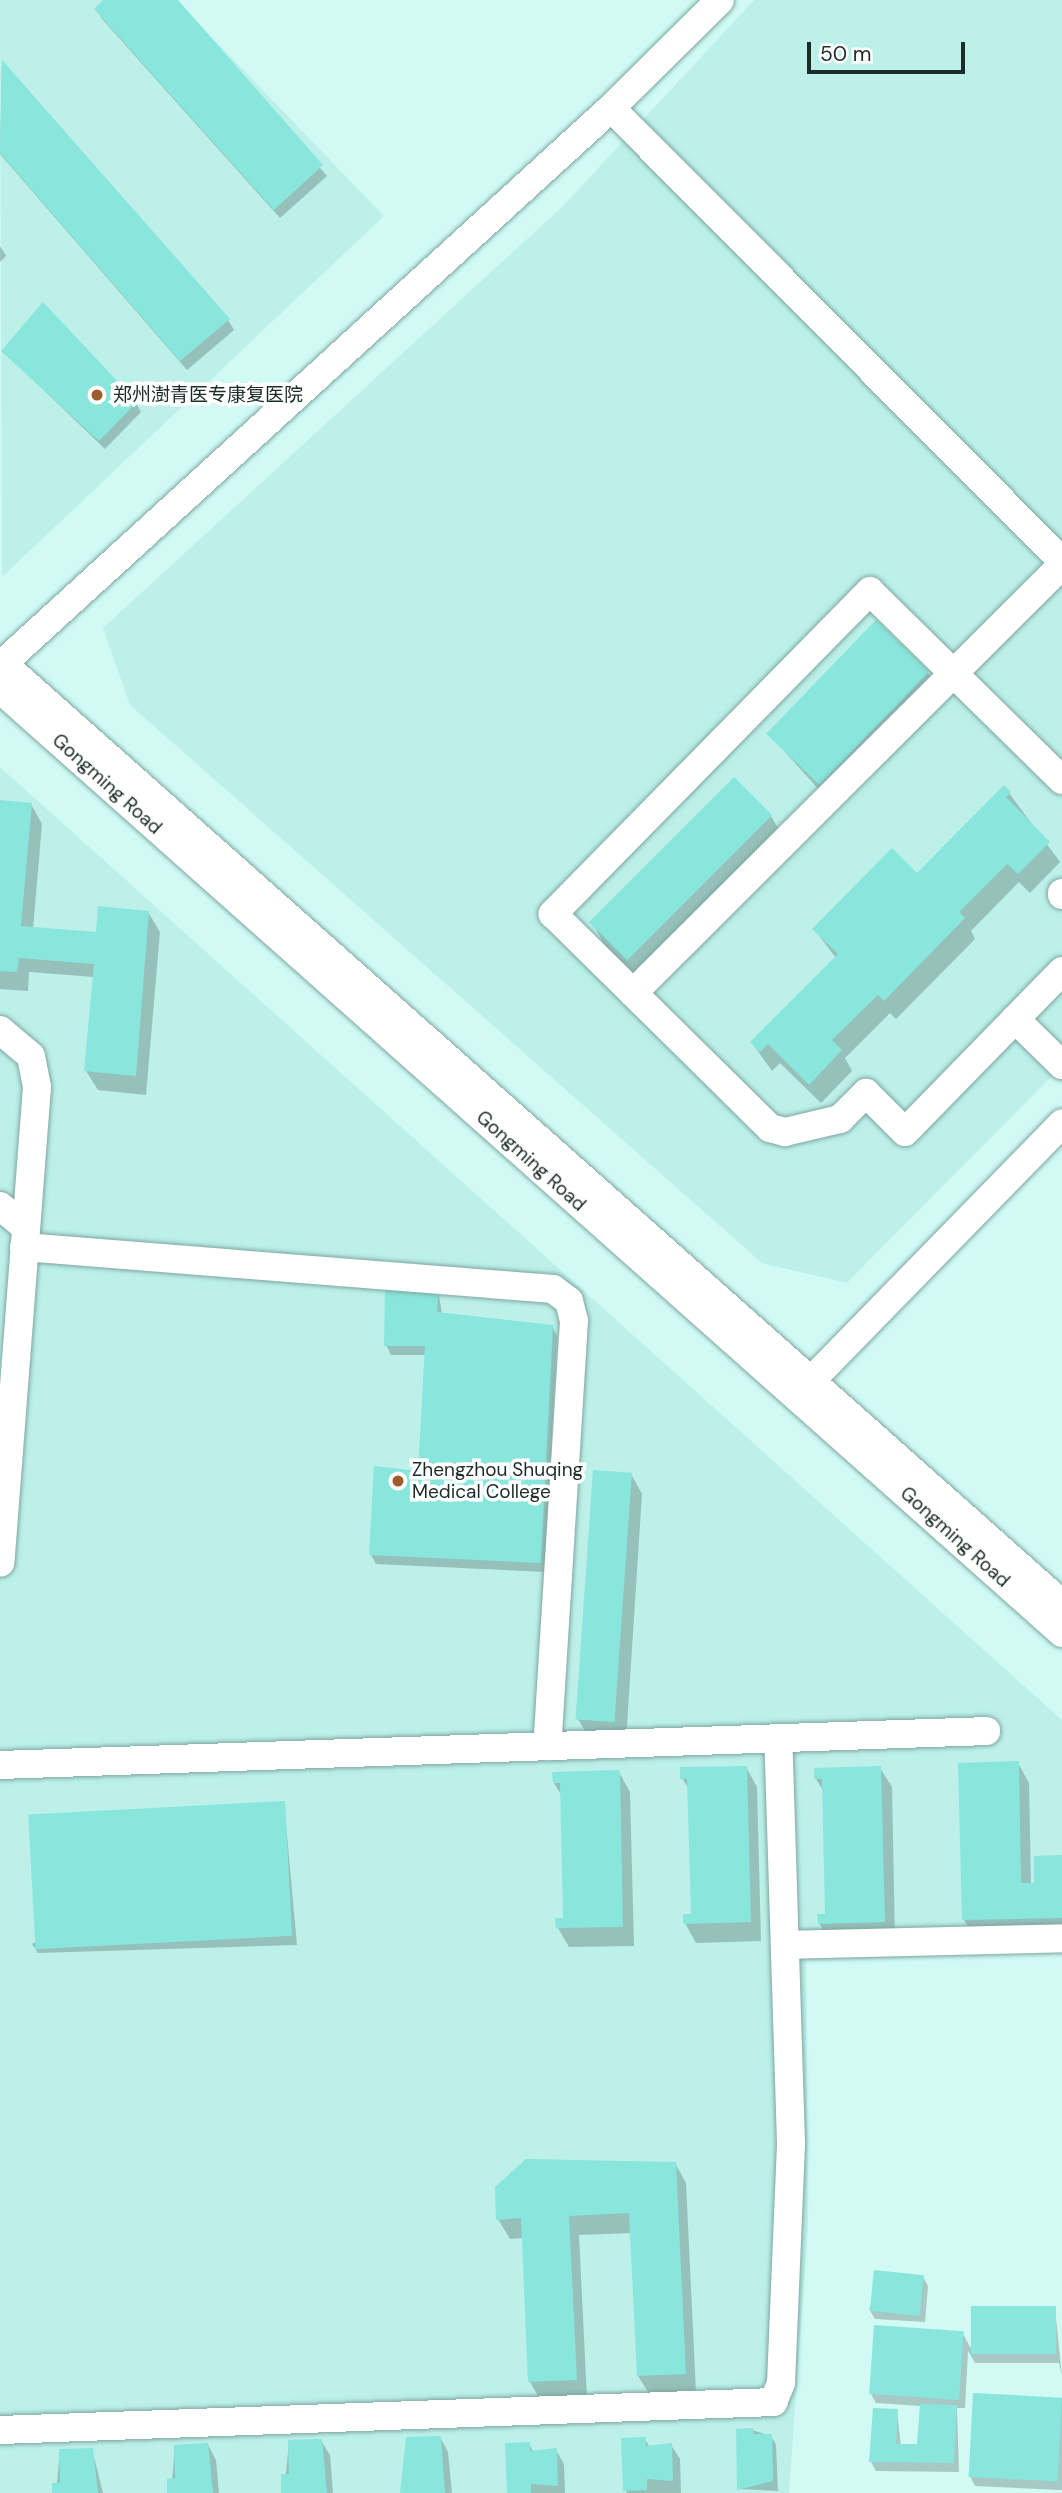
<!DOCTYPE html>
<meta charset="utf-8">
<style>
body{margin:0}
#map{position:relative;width:1062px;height:2493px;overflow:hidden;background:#d1faf5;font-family:"DM Sans","Noto Sans SC",sans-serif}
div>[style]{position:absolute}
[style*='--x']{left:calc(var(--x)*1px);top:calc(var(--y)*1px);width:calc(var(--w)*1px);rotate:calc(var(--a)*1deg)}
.built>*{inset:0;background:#bcf0e9}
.shadow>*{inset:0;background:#0003}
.building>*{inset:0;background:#89e6dc;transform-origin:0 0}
.roads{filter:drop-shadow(0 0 2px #7fa6a1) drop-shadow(0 0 2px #7fa6a1)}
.minor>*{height:28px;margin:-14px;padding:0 14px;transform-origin:14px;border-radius:14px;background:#fff}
.dots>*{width:19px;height:19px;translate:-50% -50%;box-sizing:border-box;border:4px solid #fff;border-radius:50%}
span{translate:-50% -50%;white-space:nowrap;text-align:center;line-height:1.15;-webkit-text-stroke:7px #fff;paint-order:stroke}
.poi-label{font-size:19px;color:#1c2c2a}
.left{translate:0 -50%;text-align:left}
.street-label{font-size:19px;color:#1c2c2a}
.scale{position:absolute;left:807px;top:42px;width:158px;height:32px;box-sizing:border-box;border:4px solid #1c2c2a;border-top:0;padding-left:9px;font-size:21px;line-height:24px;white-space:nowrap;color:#1c2c2a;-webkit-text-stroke:5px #fff;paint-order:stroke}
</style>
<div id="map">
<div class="built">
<div style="clip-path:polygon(0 0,176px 0,384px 216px,2px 577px)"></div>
<div style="clip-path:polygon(754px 0,1062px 0,1062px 1066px,847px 1283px,762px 1263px,130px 705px,103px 628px,563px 206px)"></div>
<div style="clip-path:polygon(0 767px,1062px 1720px,1062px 1951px,806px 1960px,808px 2226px,789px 2493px,0 2493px)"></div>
</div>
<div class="shadow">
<div style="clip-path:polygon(106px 0,176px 0,327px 176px,280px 218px,102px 19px,97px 10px)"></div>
<div style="clip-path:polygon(2px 63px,228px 320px,234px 330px,187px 370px,0 154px)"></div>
<div style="clip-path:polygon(0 246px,6px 256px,0 262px)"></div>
<div style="clip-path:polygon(3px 351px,136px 403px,141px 412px,105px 449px)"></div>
<div style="clip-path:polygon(928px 673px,939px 692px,831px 803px,768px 733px)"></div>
<div style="clip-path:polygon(1009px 793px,1060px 862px,1030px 893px,1019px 882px,971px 931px,975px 939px,896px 1019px,890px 1013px,845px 1058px,852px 1071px,821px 1103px,780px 1063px,772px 1071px,752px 1043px,836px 958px,814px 929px,917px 875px)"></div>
<div style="clip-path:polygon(0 802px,31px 804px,42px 824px,33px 929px,98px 934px,148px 912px,160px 932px,146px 1095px,98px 1090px,86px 1071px,94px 977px,29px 972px,28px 991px,0 989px)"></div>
<div style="clip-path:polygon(771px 816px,782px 835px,641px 980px,604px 944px,593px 924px)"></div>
<div style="clip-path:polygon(438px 1289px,442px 1314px,552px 1326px,557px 1336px,545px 1572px,376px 1564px,371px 1555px,420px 1473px,426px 1355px,391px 1355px,386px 1345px)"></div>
<div style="clip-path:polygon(631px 1474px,642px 1494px,626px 1741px,589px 1738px,578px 1719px)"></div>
<div style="clip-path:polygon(1018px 1763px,1029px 1783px,1031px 1885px,1062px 1857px,1062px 1937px,975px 1939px,964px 1920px)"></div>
<div style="clip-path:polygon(746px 1767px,757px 1787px,761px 1941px,696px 1943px,685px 1923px,692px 1915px,690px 1791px,682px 1778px)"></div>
<div style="clip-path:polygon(880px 1768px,892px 1787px,895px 1941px,831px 1943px,819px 1923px,826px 1916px,824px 1792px,816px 1779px)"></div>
<div style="clip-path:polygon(619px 1772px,630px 1792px,634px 1946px,569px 1947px,558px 1928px,565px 1920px,562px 1796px,554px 1783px)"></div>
<div style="clip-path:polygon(284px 1802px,297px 1945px,38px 1953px,32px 1944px)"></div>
<div style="clip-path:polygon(675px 2163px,686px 2183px,696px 2393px,650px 2395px,638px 2376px,632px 2233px,579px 2235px,587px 2399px,541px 2401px,530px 2382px,523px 2238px,510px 2239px,498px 2219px)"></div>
<div style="clip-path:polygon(923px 2277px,928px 2286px,925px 2322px,875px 2319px,869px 2309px)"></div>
<div style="clip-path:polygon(1055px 2308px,1062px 2377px,1059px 2363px,975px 2363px,968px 2351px,965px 2408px,957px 2408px,959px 2472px,876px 2471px,871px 2462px,897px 2411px,901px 2446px,919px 2446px,921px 2406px,876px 2403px,871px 2394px,963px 2334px,970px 2347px)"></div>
<div style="clip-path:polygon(1062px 2398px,1062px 2490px,975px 2486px,970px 2476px)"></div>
<div style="clip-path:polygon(752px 2430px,771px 2436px,776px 2445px,778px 2491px,739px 2489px)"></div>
<div style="clip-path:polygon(440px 2437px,448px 2452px,452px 2493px,402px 2493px)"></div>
<div style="clip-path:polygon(645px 2439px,650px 2448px,671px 2445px,680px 2459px,681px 2493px,626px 2493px)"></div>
<div style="clip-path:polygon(321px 2441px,330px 2455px,333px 2493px,284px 2493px,289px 2442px)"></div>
<div style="clip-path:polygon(529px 2444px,534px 2453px,556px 2450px,564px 2464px,565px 2493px,508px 2493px)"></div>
<div style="clip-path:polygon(208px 2445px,216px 2460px,219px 2493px,171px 2493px,175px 2446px)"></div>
<div style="clip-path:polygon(92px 2449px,103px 2493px,56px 2493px,60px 2451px)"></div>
</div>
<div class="building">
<div style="clip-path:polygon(103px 0,178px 0,323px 165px,274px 210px,94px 9px)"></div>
<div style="clip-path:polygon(2px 60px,230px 319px,180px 361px,0 153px)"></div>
<div style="clip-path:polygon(43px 302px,137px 402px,99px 441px,1px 351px)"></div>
<div style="left:876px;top:620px;width:74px;height:158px;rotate:44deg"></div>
<div style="left:734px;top:777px;width:54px;height:205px;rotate:45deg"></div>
<div style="clip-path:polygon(1004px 785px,1011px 792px,1006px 797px,1050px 842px,1018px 874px,1007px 864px,959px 912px,965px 918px,884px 1001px,878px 995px,832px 1040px,842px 1050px,809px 1085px,768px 1044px,760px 1052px,750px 1042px,838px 954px,812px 929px,892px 848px,917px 873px)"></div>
<div style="clip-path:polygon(0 800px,32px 803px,21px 926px,96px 932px,98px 906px,149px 911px,136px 1076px,84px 1071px,94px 964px,19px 958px,17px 972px,0 971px)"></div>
<div style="clip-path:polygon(385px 1287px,439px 1287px,437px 1312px,553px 1325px,541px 1563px,369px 1555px,374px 1466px,418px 1471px,425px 1346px,384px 1346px)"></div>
<div style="left:593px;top:1470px;width:39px;height:250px;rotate:4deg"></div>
<div style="clip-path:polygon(1019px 1761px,1021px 1883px,1034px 1883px,1034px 1856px,1062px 1855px,1062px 1918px,962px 1920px,958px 1763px)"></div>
<div style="clip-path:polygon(747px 1766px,751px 1922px,683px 1924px,683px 1914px,691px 1914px,687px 1779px,680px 1779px,680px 1767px)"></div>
<div style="clip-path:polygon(881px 1766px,885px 1922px,818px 1924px,817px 1914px,825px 1914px,822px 1779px,814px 1779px,814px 1768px)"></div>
<div style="clip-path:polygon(620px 1770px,623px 1927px,556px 1928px,555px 1918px,563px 1918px,560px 1783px,553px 1783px,552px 1772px)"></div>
<div style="left:285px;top:1801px;width:135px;height:257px;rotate:87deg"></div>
<div style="clip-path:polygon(526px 2159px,676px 2162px,686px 2374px,637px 2376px,629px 2213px,569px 2216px,577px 2380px,528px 2382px,521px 2218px,496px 2220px,495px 2187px)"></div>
<div style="left:874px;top:2270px;width:50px;height:41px;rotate:6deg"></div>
<div style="left:971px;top:2306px;width:85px;height:48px"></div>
<div style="left:874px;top:2325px;width:90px;height:69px;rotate:4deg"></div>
<div style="left:973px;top:2393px;width:89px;height:84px;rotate:3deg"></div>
<div style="clip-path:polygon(920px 2404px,957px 2405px,954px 2463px,869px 2462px,873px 2408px,898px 2409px,896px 2444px,917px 2444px)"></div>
<div style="clip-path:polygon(753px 2428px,754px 2434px,772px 2434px,773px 2481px,737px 2490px,736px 2429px)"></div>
<div style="clip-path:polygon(441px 2436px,445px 2493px,400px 2493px,406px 2437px)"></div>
<div style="clip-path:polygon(646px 2437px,646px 2446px,672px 2443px,673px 2481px,647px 2479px,647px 2490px,623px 2491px,621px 2438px)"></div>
<div style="clip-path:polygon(322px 2439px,327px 2493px,281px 2493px,281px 2474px,289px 2474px,288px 2440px)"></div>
<div style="clip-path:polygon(530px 2442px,530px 2451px,557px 2448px,558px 2486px,531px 2484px,531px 2493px,507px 2493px,505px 2443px)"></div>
<div style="clip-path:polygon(208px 2443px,213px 2493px,167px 2493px,167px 2479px,175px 2478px,174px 2445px)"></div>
<div style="clip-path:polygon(93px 2448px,98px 2493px,52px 2493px,52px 2483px,60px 2483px,59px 2449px)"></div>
</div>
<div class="roads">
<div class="minor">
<div style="--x:611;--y:108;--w:639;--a:45.13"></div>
<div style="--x:0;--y:661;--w:1420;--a:41.6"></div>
<div style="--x:0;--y:666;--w:827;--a:-42.4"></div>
<div style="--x:611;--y:108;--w:153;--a:-44.7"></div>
<div style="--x:0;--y:689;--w:1421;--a:41.63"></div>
<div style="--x:1062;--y:780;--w:269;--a:-135.5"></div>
<div style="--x:870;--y:591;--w:453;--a:134.5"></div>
<div style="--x:553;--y:914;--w:305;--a:44.6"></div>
<div style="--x:770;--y:1128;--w:16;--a:15"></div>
<div style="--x:785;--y:1132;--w:57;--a:-13.3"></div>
<div style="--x:840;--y:1119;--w:37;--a:-45"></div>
<div style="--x:866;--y:1093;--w:55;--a:45"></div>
<div style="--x:905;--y:1132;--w:225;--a:-45.7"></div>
<div style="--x:1062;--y:893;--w:2;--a:90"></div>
<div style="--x:633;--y:993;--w:606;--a:-44.93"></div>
<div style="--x:1015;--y:1019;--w:66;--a:44.4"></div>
<div style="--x:0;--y:1030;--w:40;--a:40"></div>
<div style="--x:31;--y:1056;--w:32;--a:79"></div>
<div style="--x:37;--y:1087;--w:477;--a:94.4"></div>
<div style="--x:0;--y:1206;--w:34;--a:40"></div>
<div style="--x:24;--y:1247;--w:531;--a:4.54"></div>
<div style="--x:553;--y:1289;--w:20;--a:37"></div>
<div style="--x:569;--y:1301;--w:21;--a:76"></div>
<div style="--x:574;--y:1321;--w:426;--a:93.6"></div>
<div style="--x:798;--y:1394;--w:378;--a:-45.7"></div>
<div style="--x:0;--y:1765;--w:987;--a:-1.97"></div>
<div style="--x:785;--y:1945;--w:277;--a:-1.4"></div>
<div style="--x:0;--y:2430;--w:774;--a:-2.07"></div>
<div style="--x:773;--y:2402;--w:21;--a:-67"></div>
<div style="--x:781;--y:2383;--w:240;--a:-87.6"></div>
<div style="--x:791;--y:2143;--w:405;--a:-91.8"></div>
</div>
</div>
<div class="dots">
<div style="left:97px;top:395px;background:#9f5c2c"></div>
<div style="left:398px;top:1481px;background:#9f5c2c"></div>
</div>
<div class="poi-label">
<span class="left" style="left:113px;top:395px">郑州澍青医专康复医院</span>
<span class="left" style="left:412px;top:1481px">Zhengzhou Shuqing<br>Medical College</span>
</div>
<div class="street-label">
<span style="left:107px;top:784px;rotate:42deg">Gongming Road</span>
<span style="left:531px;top:1161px;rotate:42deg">Gongming Road</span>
<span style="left:955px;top:1537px;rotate:42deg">Gongming Road</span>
</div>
<div class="scale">50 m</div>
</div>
